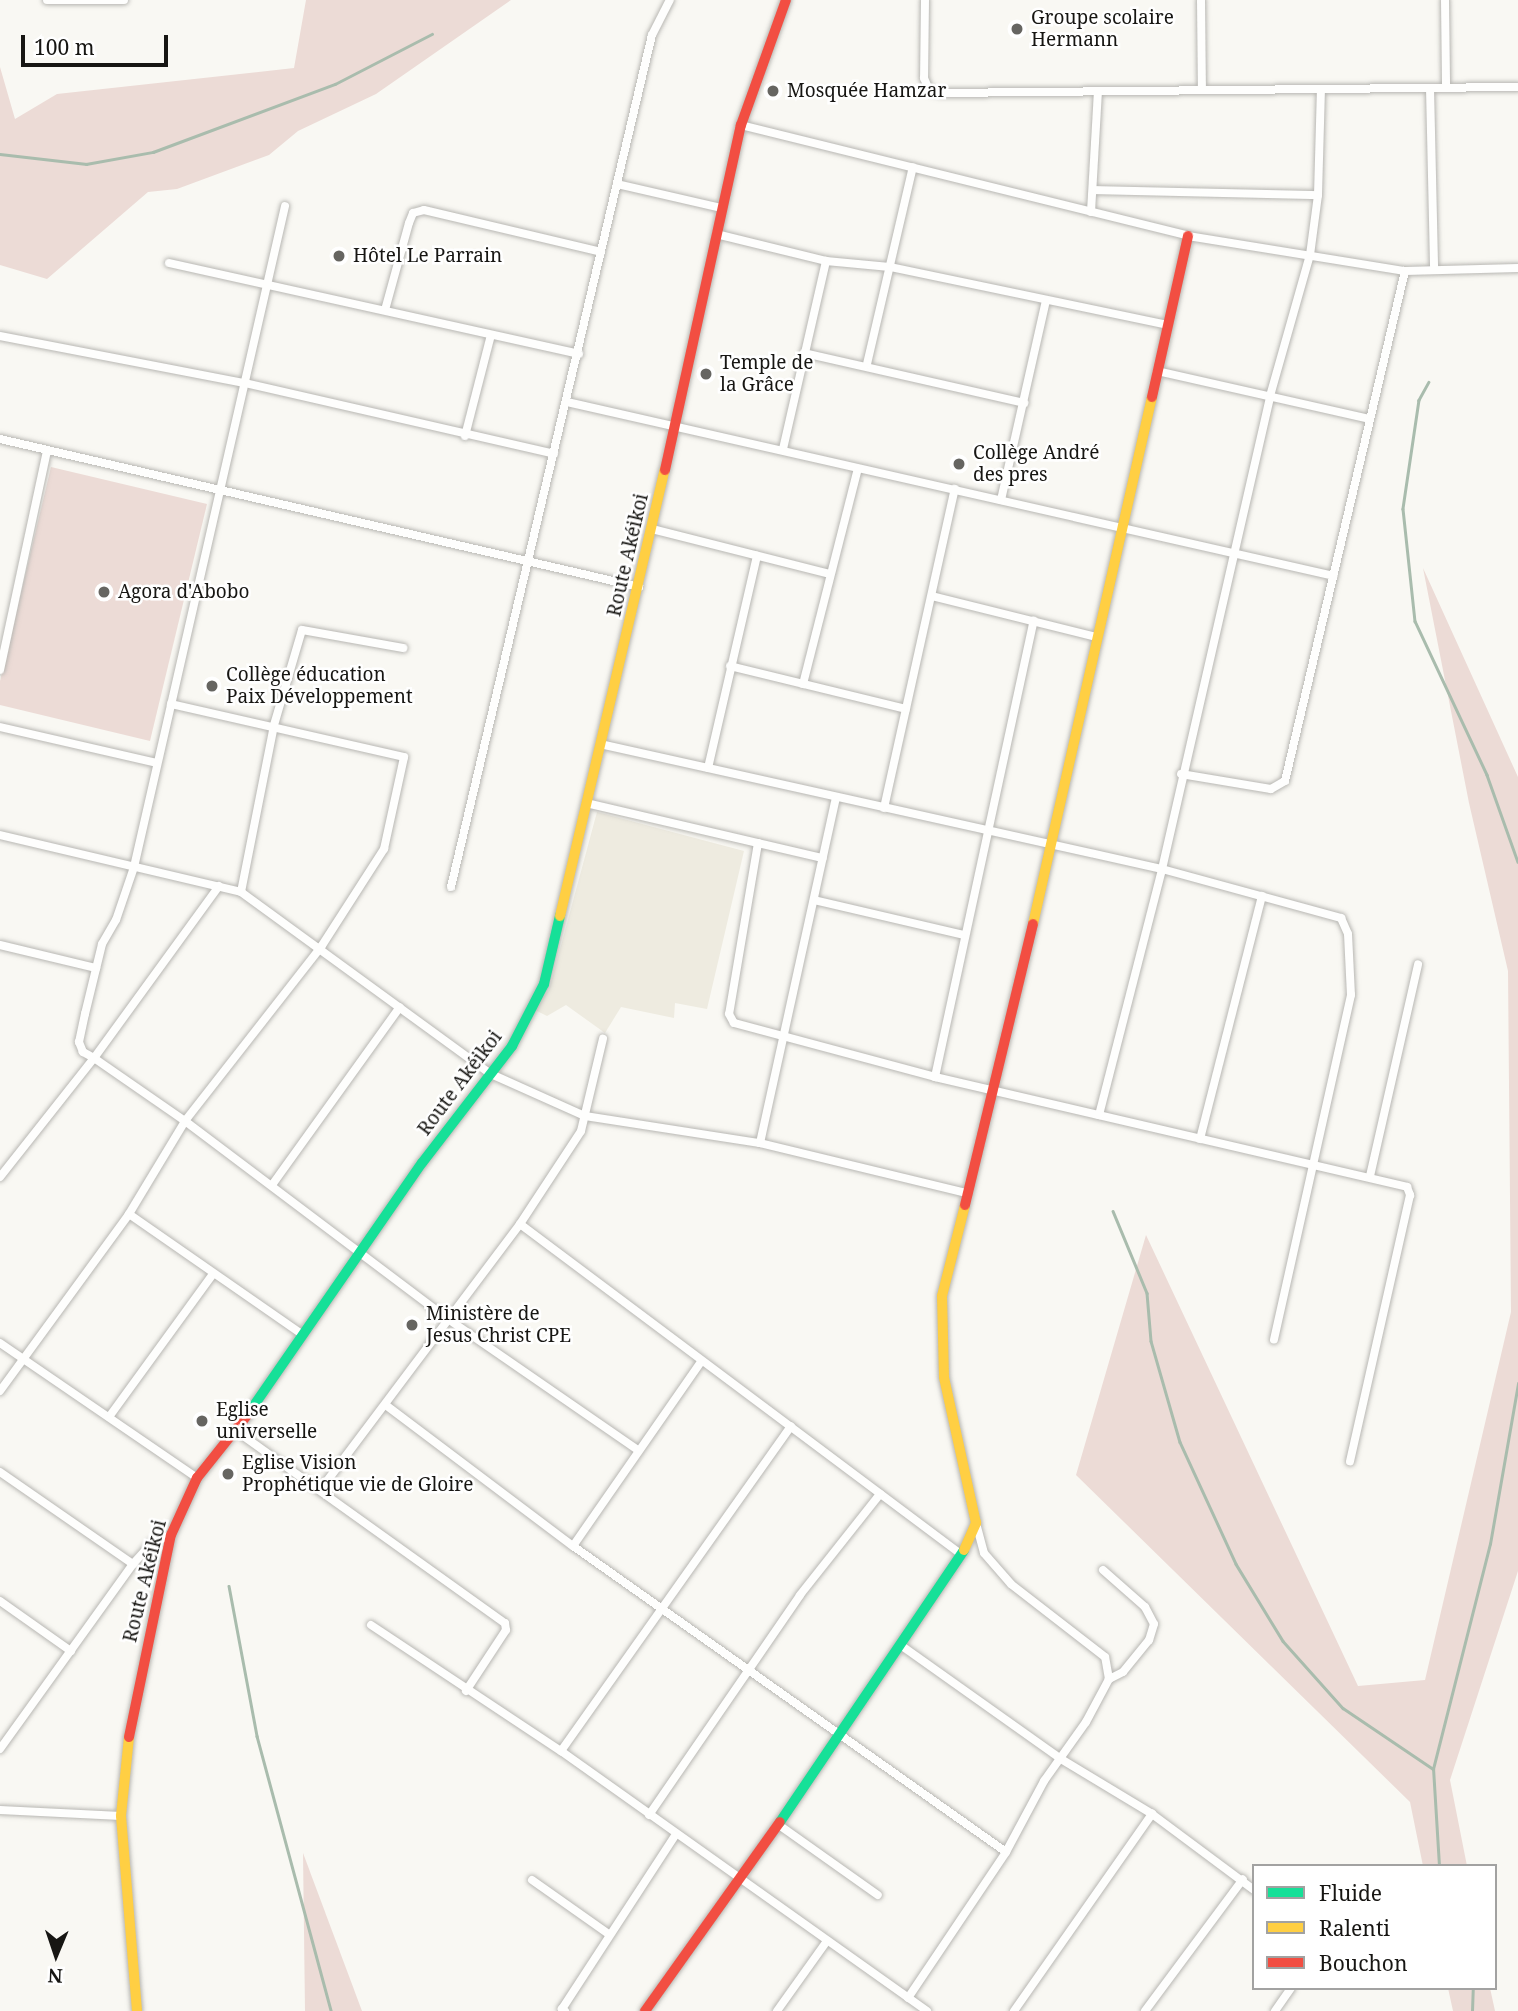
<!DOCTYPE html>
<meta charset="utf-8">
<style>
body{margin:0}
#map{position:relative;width:1518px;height:2011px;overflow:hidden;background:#f9f8f3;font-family:"Noto Serif",serif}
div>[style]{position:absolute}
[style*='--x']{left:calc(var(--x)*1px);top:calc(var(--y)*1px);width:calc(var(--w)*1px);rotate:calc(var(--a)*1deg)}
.built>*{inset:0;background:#eeebe0}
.green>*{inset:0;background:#ecdbd6}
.stream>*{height:2.5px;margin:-1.25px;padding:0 1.25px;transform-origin:1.25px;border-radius:1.25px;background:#a9bcad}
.roads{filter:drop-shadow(0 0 2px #b8b7b3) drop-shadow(0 0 2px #b8b7b3)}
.street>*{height:8px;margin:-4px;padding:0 4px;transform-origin:4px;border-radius:4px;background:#fefefd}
.fast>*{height:10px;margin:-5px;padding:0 5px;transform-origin:5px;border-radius:5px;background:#16e098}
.slow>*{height:10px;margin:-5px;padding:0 5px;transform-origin:5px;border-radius:5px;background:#ffcf43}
.jam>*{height:10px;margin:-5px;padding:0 5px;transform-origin:5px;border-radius:5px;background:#f24e42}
.dots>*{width:19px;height:19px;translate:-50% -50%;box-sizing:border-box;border:4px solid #fff;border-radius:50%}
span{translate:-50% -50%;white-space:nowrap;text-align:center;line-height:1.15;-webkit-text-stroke:5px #fff;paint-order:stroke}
.poi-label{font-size:19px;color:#171613}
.left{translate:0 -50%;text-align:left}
.street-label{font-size:19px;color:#171613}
.legend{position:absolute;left:1252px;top:1864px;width:245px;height:126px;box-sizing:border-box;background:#fff;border:2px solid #a2a2a1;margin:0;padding:9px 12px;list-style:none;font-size:21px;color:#171613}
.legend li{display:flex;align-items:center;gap:14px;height:35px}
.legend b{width:35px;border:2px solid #a2a2a1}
.north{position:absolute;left:21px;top:1920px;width:70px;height:70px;-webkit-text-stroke:5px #fff;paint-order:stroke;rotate:182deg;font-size:19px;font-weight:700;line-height:28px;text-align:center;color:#171613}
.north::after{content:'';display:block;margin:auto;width:24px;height:32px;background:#171613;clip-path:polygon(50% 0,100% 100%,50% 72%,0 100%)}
.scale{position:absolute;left:21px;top:35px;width:147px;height:32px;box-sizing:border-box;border:4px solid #171613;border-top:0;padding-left:9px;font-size:21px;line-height:24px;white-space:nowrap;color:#171613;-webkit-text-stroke:5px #fff;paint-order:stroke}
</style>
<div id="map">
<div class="built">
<div style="clip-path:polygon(597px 812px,744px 851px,707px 1009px,675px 1003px,674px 1018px,621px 1007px,605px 1033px,566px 1005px,547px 1016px,533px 1009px,549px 990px)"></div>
</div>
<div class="green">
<div style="clip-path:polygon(306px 0,511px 0,376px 94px,298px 131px,269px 155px,177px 189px,148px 192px,47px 279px,0 265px,0 67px,15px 119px,57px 94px,294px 68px)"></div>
<div style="clip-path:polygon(51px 467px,207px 504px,150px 741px,0 705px,0 681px)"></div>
<div style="clip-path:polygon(1423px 568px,1518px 777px,1518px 1571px,1450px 1780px,1467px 1866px,1423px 1866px,1410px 1802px,1076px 1475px,1146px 1235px,1358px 1686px,1425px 1680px,1511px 1312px,1508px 971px,1469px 803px)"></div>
<div style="clip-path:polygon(303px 1853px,362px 2011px,305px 2011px)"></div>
<div style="clip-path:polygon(1448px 1988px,1490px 1988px,1495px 2011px,1453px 2011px)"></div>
</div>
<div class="stream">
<div style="--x:0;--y:154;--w:87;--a:6.6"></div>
<div style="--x:86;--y:164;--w:68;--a:-10.2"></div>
<div style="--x:153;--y:152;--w:194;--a:-20.5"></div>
<div style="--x:335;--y:84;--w:109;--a:-27.3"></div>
<div style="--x:1429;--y:382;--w:21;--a:119"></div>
<div style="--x:1419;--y:400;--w:110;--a:98.4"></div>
<div style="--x:1403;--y:509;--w:113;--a:83.9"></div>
<div style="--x:1415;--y:621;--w:170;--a:64.9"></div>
<div style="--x:1487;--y:775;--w:92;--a:70.4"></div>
<div style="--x:1113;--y:1211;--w:89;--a:67.5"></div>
<div style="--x:1147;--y:1293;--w:48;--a:85.2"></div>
<div style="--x:1151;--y:1341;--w:105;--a:74"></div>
<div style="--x:1180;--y:1442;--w:134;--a:65.3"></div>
<div style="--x:1236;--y:1564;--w:90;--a:58.6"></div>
<div style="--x:1283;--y:1641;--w:90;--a:48.2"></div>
<div style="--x:1343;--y:1708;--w:109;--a:34.1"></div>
<div style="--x:229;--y:1586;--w:153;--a:79.4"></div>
<div style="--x:257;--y:1736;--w:285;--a:74.9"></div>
<div style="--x:1439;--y:1866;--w:97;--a:-93.5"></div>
<div style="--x:1433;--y:1769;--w:232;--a:-75.8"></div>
<div style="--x:1490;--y:1544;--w:163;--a:-80.1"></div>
<div style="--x:1472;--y:2011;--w:23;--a:-88"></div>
</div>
<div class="roads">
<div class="street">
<div style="--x:47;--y:0;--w:77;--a:0"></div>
<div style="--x:925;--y:0;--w:78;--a:90.7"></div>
<div style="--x:924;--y:78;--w:13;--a:67"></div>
<div style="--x:929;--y:90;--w:12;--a:14"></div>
<div style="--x:941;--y:93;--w:577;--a:-0.6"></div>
<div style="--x:1201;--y:0;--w:90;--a:89.4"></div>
<div style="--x:1445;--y:0;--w:88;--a:89.3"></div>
<div style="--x:1430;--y:88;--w:182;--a:88.7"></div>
<div style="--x:741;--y:125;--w:461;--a:13.9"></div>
<div style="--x:1188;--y:236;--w:220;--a:9.2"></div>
<div style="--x:1405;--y:271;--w:113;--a:-1.5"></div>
<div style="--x:617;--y:184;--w:107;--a:13"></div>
<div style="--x:1095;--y:190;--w:223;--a:1.3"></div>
<div style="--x:1091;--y:212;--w:120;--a:-86.7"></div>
<div style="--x:716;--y:234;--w:113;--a:13.8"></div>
<div style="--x:826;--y:261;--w:64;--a:5.4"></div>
<div style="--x:890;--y:267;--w:283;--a:11.8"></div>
<div style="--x:169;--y:263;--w:420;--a:12.5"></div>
<div style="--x:385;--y:310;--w:90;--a:-74.6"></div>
<div style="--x:409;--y:223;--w:11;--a:-68"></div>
<div style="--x:413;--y:213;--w:11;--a:-15"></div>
<div style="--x:424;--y:210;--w:182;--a:13.3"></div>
<div style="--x:0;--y:336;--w:249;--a:10.9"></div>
<div style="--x:245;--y:383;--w:317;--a:12.9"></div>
<div style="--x:804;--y:353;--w:226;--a:12.8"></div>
<div style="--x:867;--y:364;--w:202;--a:-76.9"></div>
<div style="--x:1157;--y:371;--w:218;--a:12.7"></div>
<div style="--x:567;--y:402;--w:786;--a:12.78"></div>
<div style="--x:465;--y:436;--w:104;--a:-75.6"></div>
<div style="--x:0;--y:439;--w:656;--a:13.04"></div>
<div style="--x:783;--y:449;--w:193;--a:-77.1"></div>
<div style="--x:1001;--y:500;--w:204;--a:-77.3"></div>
<div style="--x:652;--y:529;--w:184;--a:14.2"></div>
<div style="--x:932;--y:596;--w:169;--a:14"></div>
<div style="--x:730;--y:666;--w:181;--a:13.7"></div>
<div style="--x:0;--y:670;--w:224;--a:-77.9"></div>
<div style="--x:803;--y:684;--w:222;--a:-75.7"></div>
<div style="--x:0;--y:727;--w:161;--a:12.9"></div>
<div style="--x:600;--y:744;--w:576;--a:12.54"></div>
<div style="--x:1162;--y:869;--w:186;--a:15.3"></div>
<div style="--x:1341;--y:918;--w:17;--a:66"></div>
<div style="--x:1348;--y:934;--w:61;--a:87.2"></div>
<div style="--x:1351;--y:995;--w:353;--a:102.6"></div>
<div style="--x:708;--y:768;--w:218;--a:-77"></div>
<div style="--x:1181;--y:774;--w:91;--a:9.5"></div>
<div style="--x:1271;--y:789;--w:16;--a:-30"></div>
<div style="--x:1285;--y:781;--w:524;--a:-76.76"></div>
<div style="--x:586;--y:803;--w:243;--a:13.1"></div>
<div style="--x:884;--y:808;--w:327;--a:-77.5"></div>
<div style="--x:0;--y:835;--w:248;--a:13.3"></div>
<div style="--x:241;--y:892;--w:309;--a:36.1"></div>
<div style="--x:491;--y:1074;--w:103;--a:24.1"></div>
<div style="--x:585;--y:1116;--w:177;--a:8.8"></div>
<div style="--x:760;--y:1143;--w:213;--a:13.6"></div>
<div style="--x:758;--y:843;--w:173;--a:99.6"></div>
<div style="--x:729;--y:1014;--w:10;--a:61"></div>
<div style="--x:734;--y:1023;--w:208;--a:15"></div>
<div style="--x:935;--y:1077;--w:485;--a:13.1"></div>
<div style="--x:1407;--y:1187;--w:9;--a:69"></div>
<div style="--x:1410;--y:1195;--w:273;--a:102.7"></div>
<div style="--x:219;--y:886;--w:213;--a:126"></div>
<div style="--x:94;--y:1058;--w:13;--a:-151"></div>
<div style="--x:83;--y:1052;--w:11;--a:-112"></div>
<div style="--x:79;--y:1042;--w:29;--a:-78"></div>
<div style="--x:85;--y:1014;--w:72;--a:-76.3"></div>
<div style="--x:102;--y:944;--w:28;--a:-60"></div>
<div style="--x:116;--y:920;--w:56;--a:-71.2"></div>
<div style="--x:134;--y:867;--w:678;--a:-77.13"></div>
<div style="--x:451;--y:887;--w:875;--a:-76.73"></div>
<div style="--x:652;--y:35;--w:39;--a:-63"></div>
<div style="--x:241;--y:892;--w:170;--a:-78.8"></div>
<div style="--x:274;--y:725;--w:99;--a:-73.6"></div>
<div style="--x:302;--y:630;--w:103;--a:10.1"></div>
<div style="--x:814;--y:900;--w:155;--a:13.1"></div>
<div style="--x:0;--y:945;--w:99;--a:13.5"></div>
<div style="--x:935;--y:1077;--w:467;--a:-77.8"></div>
<div style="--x:1099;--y:1115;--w:254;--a:-75.6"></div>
<div style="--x:1162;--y:869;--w:485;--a:-77.1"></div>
<div style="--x:1270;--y:396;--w:147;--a:-74.2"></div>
<div style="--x:1310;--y:255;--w:61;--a:-82.4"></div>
<div style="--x:1318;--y:195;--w:106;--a:-88.4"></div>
<div style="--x:1200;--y:1139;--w:251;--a:-75.7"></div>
<div style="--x:760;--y:1143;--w:354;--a:-77.6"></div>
<div style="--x:1370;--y:1176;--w:217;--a:-77.2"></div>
<div style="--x:0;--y:1177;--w:152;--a:-51.7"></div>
<div style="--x:94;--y:1058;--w:111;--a:34.7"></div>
<div style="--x:185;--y:1121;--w:329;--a:37"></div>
<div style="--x:448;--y:1319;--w:231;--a:34.6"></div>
<div style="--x:272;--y:1185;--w:219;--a:-54.3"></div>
<div style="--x:129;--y:1214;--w:212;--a:34.8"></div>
<div style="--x:520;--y:1224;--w:111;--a:-56.7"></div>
<div style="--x:581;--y:1131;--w:95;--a:-76.6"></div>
<div style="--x:0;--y:1343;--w:239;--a:34.4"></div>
<div style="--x:0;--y:1391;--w:219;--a:-53.9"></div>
<div style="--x:129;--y:1214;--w:109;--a:-58.9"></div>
<div style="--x:185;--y:1121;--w:221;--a:-52"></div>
<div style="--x:321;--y:947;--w:117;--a:-57.3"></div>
<div style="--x:384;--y:849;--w:94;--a:-77.7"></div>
<div style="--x:404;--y:757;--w:239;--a:-167.2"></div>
<div style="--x:387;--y:1406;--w:233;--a:37"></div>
<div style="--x:573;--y:1546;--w:530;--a:35.25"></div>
<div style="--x:109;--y:1417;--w:177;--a:-54"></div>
<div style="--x:235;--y:1430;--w:332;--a:35.6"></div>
<div style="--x:505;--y:1623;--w:7;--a:82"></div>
<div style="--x:506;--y:1630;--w:73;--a:123.3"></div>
<div style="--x:0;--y:1472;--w:162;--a:34.7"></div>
<div style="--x:133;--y:1564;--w:28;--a:-48"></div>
<div style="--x:152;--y:1543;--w:21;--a:-23"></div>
<div style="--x:321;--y:1489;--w:331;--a:-53.1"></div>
<div style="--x:520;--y:1224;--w:552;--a:36.83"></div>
<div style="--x:573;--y:1546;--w:224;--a:-55.2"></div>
<div style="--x:1103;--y:1570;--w:56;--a:41.4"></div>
<div style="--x:1145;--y:1607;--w:19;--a:62"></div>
<div style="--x:1154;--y:1624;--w:17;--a:107"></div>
<div style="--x:1149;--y:1640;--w:41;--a:129.1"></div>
<div style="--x:1123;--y:1672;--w:16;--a:153"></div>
<div style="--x:0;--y:1601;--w:87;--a:35.2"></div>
<div style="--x:371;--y:1625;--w:228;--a:33.6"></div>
<div style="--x:561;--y:1751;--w:449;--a:35.4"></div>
<div style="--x:902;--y:1646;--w:195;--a:35.4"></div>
<div style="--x:1061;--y:1759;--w:106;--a:31.1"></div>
<div style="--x:1152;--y:1814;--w:127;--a:36.7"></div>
<div style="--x:0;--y:1749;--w:228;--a:-54.3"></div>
<div style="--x:561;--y:1751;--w:398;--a:-54.7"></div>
<div style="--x:0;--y:1810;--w:121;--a:2.8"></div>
<div style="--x:649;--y:1815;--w:267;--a:-55.5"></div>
<div style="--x:800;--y:1595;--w:129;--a:-51.6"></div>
<div style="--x:779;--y:1825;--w:121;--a:35.3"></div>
<div style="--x:532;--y:1880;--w:95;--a:35.2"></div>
<div style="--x:908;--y:1998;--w:176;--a:-56.1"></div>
<div style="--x:1006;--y:1852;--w:81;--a:-61.8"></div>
<div style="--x:1044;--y:1781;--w:72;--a:-54.6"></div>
<div style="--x:1086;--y:1722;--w:49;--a:-61.9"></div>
<div style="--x:1109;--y:1679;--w:22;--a:-100"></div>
<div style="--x:1105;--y:1657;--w:119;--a:-142.2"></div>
<div style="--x:1011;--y:1584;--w:41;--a:-131.1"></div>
<div style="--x:984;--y:1553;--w:31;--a:-105"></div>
<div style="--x:565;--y:2011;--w:4;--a:-146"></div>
<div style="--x:562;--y:2009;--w:209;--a:-56.9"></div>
<div style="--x:777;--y:2011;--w:86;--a:-54.5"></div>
<div style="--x:1014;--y:2011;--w:241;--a:-55"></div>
<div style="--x:1145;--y:2011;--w:164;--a:-53.4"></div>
<div style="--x:1275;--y:2011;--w:28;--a:-55"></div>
</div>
<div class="fast">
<div style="--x:248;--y:1414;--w:305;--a:-55.3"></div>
<div style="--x:422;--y:1163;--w:148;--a:-52.4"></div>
<div style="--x:512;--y:1046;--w:70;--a:-62.7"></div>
<div style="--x:544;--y:984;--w:70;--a:-76.8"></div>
<div style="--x:780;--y:1822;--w:328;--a:-55.9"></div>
</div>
<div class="slow">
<div style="--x:560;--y:916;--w:458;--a:-76.8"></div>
<div style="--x:1033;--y:924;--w:540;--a:-77.28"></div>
<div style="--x:964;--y:1550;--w:30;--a:-66"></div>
<div style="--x:976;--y:1523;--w:149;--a:-102.4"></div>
<div style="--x:944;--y:1377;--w:81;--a:-91.4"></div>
<div style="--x:942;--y:1296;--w:94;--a:-75.8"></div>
<div style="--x:129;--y:1737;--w:79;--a:95.8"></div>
<div style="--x:121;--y:1816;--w:196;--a:85.3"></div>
</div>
<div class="jam">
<div style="--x:1152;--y:397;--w:165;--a:-77.4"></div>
<div style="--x:665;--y:470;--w:353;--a:-77.6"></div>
<div style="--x:741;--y:125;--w:133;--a:-70.2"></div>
<div style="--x:965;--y:1205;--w:289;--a:-76.4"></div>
<div style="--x:129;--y:1737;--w:206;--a:-78.3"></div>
<div style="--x:171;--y:1535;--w:63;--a:-65.5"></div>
<div style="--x:197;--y:1478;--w:82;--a:-51.4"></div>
<div style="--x:645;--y:2011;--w:232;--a:-54.5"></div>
</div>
</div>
<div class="dots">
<div style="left:1017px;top:29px;background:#666561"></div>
<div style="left:773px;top:91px;background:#666561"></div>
<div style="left:339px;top:256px;background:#666561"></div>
<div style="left:706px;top:374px;background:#666561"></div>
<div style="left:959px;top:464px;background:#666561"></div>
<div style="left:104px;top:592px;background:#666561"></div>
<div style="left:212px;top:686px;background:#666561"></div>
<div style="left:412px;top:1325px;background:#666561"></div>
<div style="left:202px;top:1421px;background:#666561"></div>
<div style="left:228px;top:1474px;background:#666561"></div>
</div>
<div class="poi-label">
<span class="left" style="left:1031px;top:29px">Groupe scolaire<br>Hermann</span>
<span class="left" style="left:787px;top:91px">Mosquée Hamzar</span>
<span class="left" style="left:353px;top:256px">Hôtel Le Parrain</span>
<span class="left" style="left:720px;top:374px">Temple de<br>la Grâce</span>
<span class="left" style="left:973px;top:464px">Collège André<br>des pres</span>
<span class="left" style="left:118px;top:592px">Agora d'Abobo</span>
<span class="left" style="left:226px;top:686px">Collège éducation<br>Paix Développement</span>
<span class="left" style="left:426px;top:1325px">Ministère de<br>Jesus Christ CPE</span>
<span class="left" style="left:216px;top:1421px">Eglise<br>universelle</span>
<span class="left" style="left:242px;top:1474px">Eglise Vision<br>Prophétique vie de Gloire</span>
</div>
<div class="street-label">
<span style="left:628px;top:555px;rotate:-77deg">Route Akéikoi</span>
<span style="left:460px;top:1083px;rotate:-53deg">Route Akéikoi</span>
<span style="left:145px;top:1581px;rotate:-76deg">Route Akéikoi</span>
</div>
<ul class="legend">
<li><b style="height:9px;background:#16e098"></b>Fluide</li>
<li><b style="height:9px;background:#ffcf43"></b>Ralenti</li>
<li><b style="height:9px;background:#f24e42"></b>Bouchon</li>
</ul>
<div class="north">N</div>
<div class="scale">100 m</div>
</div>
